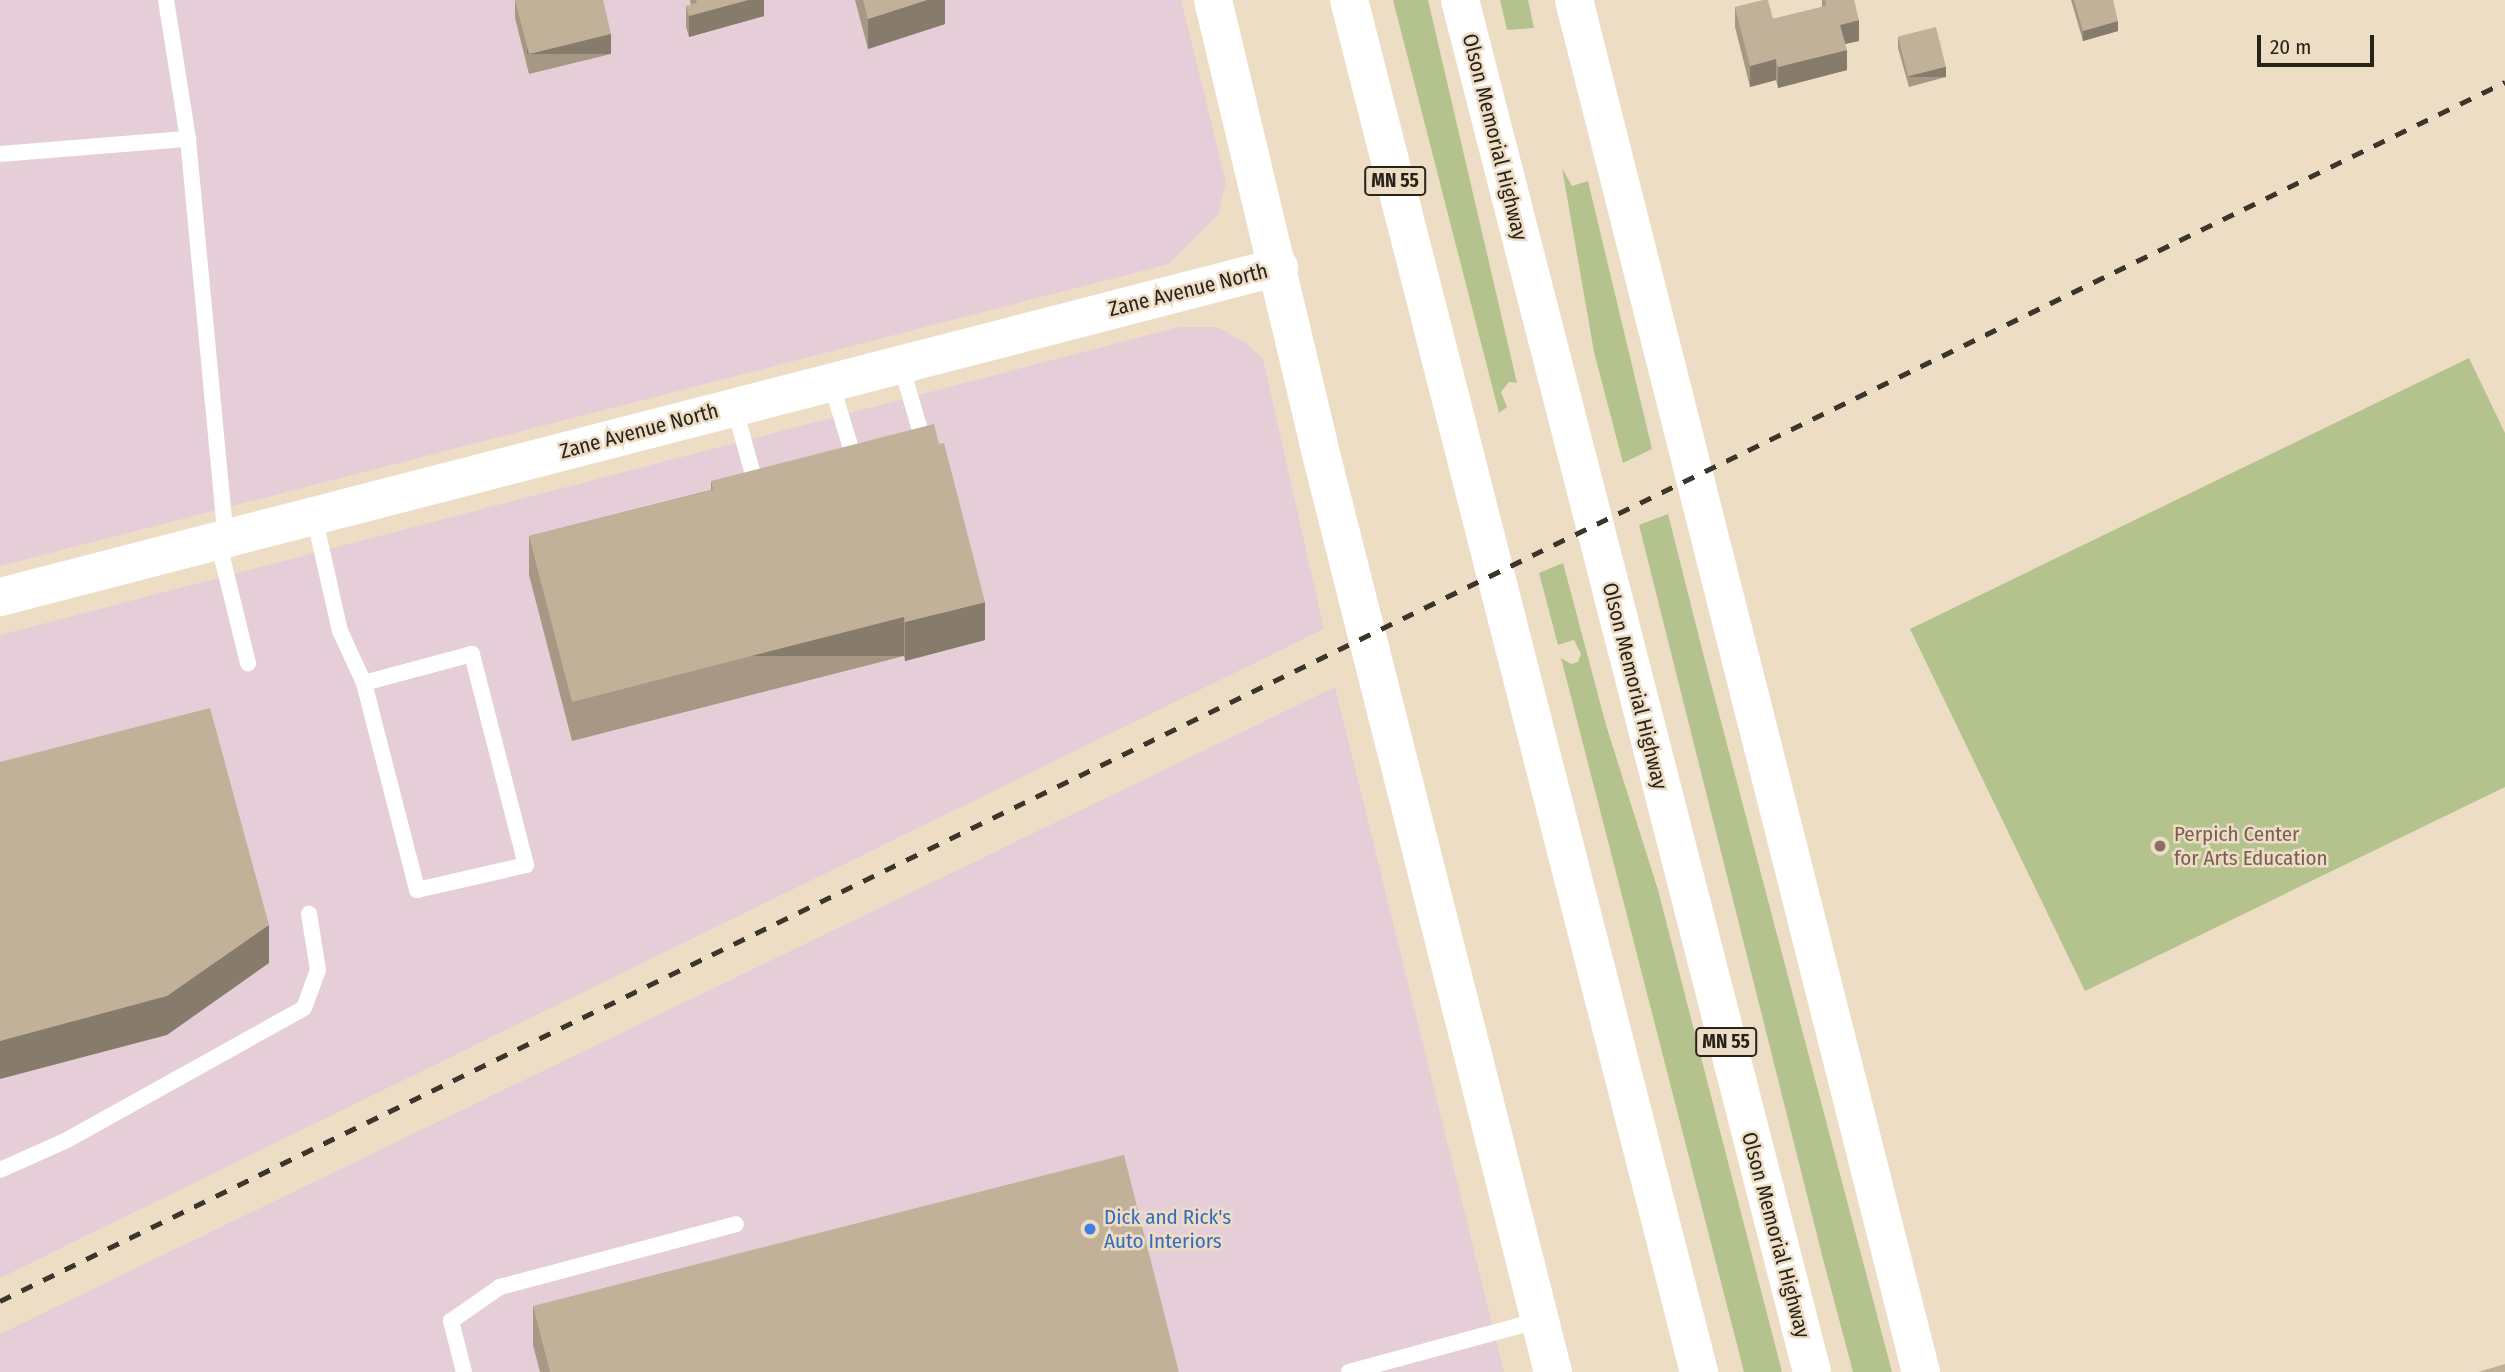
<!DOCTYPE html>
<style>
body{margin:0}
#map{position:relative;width:2505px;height:1372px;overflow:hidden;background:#eeddc5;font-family:"Fira Sans Condensed",sans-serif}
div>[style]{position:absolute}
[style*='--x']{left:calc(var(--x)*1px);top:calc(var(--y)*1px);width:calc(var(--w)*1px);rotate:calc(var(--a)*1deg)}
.industrial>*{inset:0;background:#e6ced9}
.green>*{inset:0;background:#b4c28d}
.service>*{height:16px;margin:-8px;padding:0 8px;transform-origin:8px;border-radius:8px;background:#fff}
.tertiary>*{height:38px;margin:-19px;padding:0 19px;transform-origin:19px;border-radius:19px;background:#fff}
.trunk>*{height:38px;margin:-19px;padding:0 19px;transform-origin:19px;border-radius:19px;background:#fff}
.rail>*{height:5px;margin-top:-2.5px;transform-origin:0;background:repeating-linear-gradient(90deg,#3c352b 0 12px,transparent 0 24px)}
.wall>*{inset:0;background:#a69884}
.shaded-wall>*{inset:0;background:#877c6b;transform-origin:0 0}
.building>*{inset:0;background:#c1b199;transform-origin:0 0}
.dots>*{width:19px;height:19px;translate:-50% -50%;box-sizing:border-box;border:4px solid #eeddc5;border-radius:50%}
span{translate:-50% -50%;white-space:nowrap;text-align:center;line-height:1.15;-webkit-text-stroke:5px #eeddc5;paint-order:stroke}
.shield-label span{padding:2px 5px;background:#eeddc5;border:2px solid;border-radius:5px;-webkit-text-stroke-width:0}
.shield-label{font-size:19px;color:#282219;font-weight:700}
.street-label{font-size:21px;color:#282219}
.education-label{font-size:21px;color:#785e54}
.left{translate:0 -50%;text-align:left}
.shop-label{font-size:21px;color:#366cbe}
.scale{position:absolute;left:2257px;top:35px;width:117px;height:32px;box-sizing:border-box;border:4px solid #282219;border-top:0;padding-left:9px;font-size:21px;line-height:24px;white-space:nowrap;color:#282219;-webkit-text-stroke:5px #eeddc5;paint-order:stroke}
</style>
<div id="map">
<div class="industrial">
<div style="clip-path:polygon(0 0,1181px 0,1226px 182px,1218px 215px,1169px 264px,0 566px)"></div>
<div style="clip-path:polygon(1179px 327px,1217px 327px,1246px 343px,1263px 359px,1324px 629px,0 1278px,0 635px)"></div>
<div style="clip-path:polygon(1335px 687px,1504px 1372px,0 1372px,0 1334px)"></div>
</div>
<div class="green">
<div style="clip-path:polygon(1393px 0,1428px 0,1517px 383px,1509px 382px,1501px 392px,1507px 407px,1499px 413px)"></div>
<div style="clip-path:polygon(1500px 0,1528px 0,1534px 28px,1507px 30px)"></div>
<div style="clip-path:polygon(1562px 168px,1572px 186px,1588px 181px,1652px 449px,1623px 463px,1594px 352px)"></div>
<div style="clip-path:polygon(2469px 358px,2505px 433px,2505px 787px,2085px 991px,1910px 629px)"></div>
<div style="clip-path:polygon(1668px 514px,1703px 653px,1892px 1372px,1853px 1372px,1823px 1259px,1639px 525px)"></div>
<div style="clip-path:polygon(1563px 563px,1606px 725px,1658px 890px,1782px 1372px,1744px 1372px,1561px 658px,1571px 664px,1578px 662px,1581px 654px,1574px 640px,1558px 645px,1539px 573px)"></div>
</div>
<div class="service">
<div style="--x:166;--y:0;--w:141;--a:81"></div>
<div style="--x:188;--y:139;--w:402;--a:84.6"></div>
<div style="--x:0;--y:154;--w:189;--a:-4.6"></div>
<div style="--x:901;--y:365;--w:85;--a:73.7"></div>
<div style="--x:831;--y:383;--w:86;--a:73"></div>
<div style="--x:734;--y:406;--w:86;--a:74.5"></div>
<div style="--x:314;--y:516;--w:118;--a:77.3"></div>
<div style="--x:340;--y:631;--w:57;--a:65.2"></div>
<div style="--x:364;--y:683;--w:214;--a:75.6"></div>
<div style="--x:417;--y:890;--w:112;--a:-12.9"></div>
<div style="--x:526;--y:865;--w:218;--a:-104.4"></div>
<div style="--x:472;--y:654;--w:112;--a:165"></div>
<div style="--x:218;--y:541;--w:126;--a:76.2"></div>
<div style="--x:0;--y:1170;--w:73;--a:-24.1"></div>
<div style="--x:67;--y:1140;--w:271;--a:-29.1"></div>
<div style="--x:304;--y:1008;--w:40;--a:-69.8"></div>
<div style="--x:318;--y:970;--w:57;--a:-99.1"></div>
<div style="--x:464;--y:1372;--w:53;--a:-104.3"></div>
<div style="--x:451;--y:1321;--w:60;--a:-34.8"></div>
<div style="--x:500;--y:1287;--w:244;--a:-14.9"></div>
<div style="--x:1349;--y:1372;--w:198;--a:-15.2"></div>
</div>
<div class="tertiary">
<div style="--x:1213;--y:0;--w:454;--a:76.6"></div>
<div style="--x:1318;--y:442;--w:959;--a:75.82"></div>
<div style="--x:1574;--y:0;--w:1415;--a:75.81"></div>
<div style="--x:0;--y:597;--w:1321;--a:-14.47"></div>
</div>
<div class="trunk">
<div style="--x:1349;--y:0;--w:1416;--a:75.69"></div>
<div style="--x:1460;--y:0;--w:1416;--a:75.61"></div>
</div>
<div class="rail">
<div style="--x:0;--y:1301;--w:2786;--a:-25.95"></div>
</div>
<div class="wall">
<div style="clip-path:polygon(515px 0,603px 0,611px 54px,529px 74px,515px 18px)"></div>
<div style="clip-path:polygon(690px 0,764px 0,764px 16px,689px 37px,686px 27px,686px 6px,691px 5px)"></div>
<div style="clip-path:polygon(855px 0,945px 0,945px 24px,868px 49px)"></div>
<div style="clip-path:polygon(1822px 0,1854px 0,1859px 41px,1845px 44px,1847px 70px,1778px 88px,1776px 80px,1750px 87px,1735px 27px,1735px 7px,1773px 19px,1822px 7px)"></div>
<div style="clip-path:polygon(2071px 0,2113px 0,2118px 31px,2083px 41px)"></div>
<div style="clip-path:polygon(1898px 37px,1946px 77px,1909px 87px,1898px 48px)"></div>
<div style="clip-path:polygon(711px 481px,985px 640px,905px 661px,904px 656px,572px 741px,529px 575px,529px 536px,711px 490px)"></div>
<div style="clip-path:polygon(533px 1306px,1179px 1372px,540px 1372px,533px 1345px)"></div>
</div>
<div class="shaded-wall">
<div style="clip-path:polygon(748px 0,764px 0,764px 16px,689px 37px,689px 16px)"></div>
<div style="clip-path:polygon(927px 0,945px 0,945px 24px,868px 49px,868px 19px)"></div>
<div style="clip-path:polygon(1859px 20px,1859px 41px,1840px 45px,1840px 25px)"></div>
<div style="clip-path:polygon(2118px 21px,2118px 31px,2083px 41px,2083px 31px)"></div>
<div style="left:611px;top:34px;width:20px;height:84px;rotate:90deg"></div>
<div style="clip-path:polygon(1847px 50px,1847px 70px,1778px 88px,1778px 67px)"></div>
<div style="clip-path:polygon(1776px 59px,1776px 80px,1750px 87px,1750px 66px)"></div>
<div style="left:1946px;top:67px;width:10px;height:38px;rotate:90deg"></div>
<div style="clip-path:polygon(985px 602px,985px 640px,905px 661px,905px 622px)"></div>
<div style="left:904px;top:617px;width:39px;height:343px;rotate:90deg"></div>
<div style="clip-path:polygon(269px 925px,269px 963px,167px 1035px,0 1079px,0 1041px)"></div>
</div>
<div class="building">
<div style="clip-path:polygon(515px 0,603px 0,611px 34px,529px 54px)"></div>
<div style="clip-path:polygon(696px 0,748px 0,689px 16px,686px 6px,697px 3px)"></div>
<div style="clip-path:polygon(863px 0,927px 0,868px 19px)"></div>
<div style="clip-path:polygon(1763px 0,1768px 0,1773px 19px,1826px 6px,1825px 0,1854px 0,1859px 20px,1840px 25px,1847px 50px,1778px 67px,1776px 59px,1750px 66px,1735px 7px)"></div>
<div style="clip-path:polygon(2074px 0,2113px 0,2118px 21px,2083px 31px)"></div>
<div style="left:1936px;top:27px;width:41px;height:39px;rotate:76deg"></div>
<div style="clip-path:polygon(934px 424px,939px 444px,944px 443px,985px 602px,905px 622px,904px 617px,572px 702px,529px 536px,713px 490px,711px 481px)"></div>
<div style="clip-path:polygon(210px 708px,269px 925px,167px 996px,0 1041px,0 762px)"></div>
<div style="clip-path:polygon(1124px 1155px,1179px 1372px,550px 1372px,533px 1306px)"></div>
<div style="clip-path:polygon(2505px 1364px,2505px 1372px,2478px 1372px)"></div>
</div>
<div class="dots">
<div style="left:2160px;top:846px;background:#8d6e63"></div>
<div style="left:1090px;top:1229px;background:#3f7fe0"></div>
</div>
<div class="shield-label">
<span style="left:1395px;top:181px">MN 55</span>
<span style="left:1726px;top:1042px">MN 55</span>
</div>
<div class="street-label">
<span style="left:1495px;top:137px;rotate:76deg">Olson Memorial Highway</span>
<span style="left:1188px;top:290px;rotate:-14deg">Zane Avenue North</span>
<span style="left:639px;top:431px;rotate:-15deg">Zane Avenue North</span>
<span style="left:1635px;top:686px;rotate:76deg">Olson Memorial Highway</span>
<span style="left:1776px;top:1235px;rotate:75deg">Olson Memorial Highway</span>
</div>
<div class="education-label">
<span class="left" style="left:2174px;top:846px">Perpich Center<br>for Arts Education</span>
</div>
<div class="shop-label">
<span class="left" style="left:1104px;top:1229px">Dick and Rick's<br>Auto Interiors</span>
</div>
<div class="scale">20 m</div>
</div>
